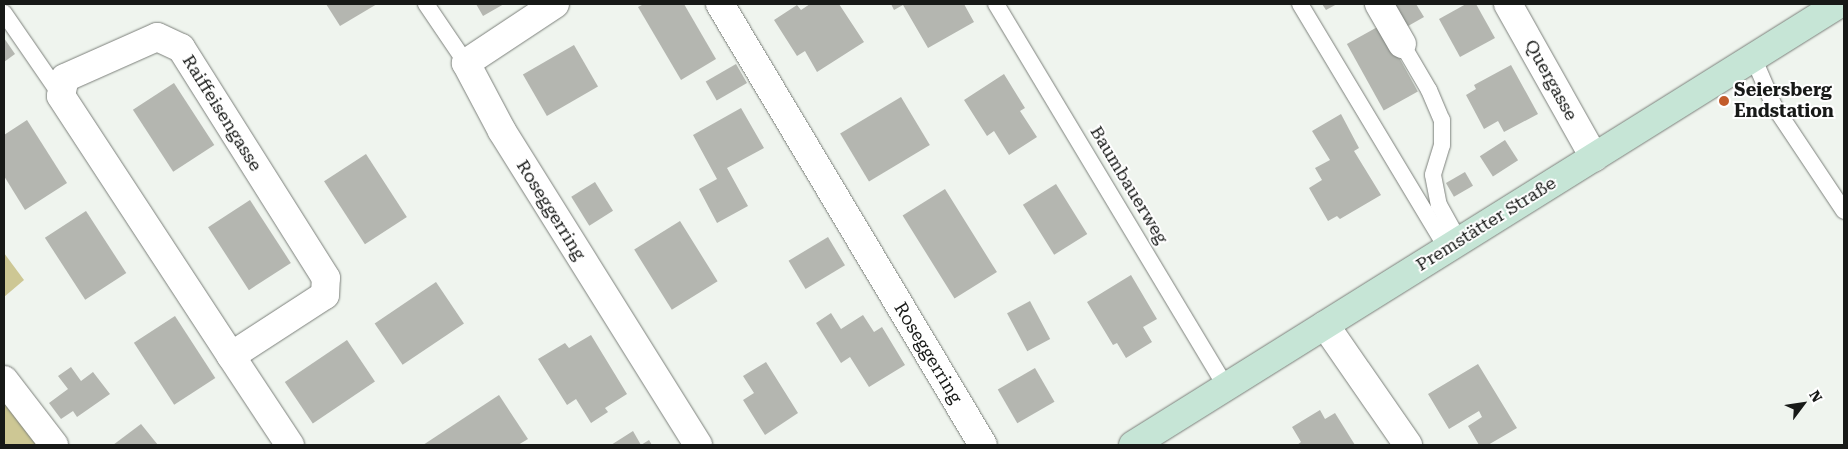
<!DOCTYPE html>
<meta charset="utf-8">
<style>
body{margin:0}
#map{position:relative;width:1848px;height:449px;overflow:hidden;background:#eff4ee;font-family:"Roboto Serif",serif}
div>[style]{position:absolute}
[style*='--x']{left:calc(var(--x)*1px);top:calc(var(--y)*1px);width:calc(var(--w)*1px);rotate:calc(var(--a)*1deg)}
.green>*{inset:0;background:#cdc794}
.building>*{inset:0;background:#b4b6b0;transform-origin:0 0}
.roads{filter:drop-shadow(0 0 1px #7c807b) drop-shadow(0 0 1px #7c807b)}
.service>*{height:16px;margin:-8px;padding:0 8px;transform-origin:8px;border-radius:8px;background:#fff}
.minor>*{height:28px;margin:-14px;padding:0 14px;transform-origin:14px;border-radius:14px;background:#fff}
.secondary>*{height:28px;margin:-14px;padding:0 14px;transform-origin:14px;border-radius:14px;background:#c6e5d6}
.dots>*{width:14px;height:14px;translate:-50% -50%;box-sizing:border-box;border:2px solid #fff;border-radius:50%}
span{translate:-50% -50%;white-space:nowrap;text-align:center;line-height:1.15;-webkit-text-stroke:4px #fff;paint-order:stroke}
.street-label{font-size:18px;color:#171917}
.poi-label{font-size:18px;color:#171917;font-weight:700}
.left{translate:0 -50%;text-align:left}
.frame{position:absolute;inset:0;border:5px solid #171917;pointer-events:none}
.north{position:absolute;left:1778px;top:379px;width:50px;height:50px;-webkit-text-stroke:4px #fff;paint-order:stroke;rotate:59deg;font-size:14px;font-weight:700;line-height:20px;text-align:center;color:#171917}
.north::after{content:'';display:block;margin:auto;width:18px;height:22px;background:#171917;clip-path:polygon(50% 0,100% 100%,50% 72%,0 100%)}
</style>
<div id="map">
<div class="green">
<div style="clip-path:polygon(4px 253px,24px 280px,4px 297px)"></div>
<div style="clip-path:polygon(4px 396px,42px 445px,4px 445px)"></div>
</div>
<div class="building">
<div style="clip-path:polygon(326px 4px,377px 4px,340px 26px)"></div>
<div style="clip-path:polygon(476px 4px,504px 4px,483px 16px)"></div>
<div style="clip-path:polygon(644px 4px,684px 4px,716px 59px,681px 80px,638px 7px)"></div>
<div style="clip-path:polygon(810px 4px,839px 4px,864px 42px,817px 72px,805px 51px,797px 56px,774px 20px,797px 5px,801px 10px)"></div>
<div style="clip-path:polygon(891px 4px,964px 4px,974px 22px,928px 48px,903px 5px,894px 10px)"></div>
<div style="clip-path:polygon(1322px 4px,1337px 4px,1326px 10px)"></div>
<div style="clip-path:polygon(1395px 4px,1416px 4px,1424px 17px,1401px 30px,1388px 8px)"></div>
<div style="clip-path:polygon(1466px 4px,1476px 4px,1495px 38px,1460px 57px,1439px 19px)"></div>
<div style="left:1381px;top:25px;width:76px;height:39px;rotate:61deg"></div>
<div style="clip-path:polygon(4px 38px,15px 54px,4px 62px)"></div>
<div style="left:574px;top:45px;width:48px;height:59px;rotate:60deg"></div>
<div style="left:736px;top:64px;width:22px;height:35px;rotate:60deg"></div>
<div style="clip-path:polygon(1511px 65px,1538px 114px,1504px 132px,1498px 121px,1484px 129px,1466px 95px,1476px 89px,1474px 85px)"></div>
<div style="clip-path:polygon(1004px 74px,1025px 108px,1020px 111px,1037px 137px,1009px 155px,994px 131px,987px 136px,964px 100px)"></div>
<div style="left:174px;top:83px;width:74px;height:49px;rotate:57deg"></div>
<div style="left:901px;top:97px;width:56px;height:71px;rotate:59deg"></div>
<div style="clip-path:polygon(741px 108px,764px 148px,727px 168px,748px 206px,717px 223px,699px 189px,717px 179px,693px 135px)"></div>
<div style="clip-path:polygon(1341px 114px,1359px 148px,1354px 151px,1381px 195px,1340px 219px,1337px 216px,1328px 221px,1309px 188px,1322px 180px,1315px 168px,1330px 160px,1312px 131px)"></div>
<div style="clip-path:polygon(27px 120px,67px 183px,25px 210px,4px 176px,4px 135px)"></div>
<div style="left:1505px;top:140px;width:24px;height:30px;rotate:57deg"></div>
<div style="left:366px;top:154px;width:75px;height:50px;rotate:57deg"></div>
<div style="left:1465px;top:172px;width:16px;height:22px;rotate:60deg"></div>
<div style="left:595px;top:182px;width:34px;height:28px;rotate:58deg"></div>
<div style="left:1056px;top:184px;width:59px;height:39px;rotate:58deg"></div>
<div style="left:945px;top:189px;width:98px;height:50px;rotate:58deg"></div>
<div style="left:250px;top:200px;width:75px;height:50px;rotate:57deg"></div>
<div style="left:86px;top:211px;width:74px;height:49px;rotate:57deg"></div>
<div style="left:680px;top:221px;width:71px;height:54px;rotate:58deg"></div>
<div style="left:828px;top:237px;width:33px;height:46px;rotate:59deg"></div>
<div style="clip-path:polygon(1131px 275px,1157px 319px,1143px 327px,1152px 342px,1126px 358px,1117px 343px,1113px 345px,1087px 302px)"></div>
<div style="left:436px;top:282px;width:50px;height:74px;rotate:56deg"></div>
<div style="left:1030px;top:301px;width:43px;height:26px;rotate:62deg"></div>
<div style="clip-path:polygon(831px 313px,841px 329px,863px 315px,874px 332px,882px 327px,905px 365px,869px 387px,850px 357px,841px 363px,816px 323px)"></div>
<div style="left:175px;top:316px;width:74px;height:49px;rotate:57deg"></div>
<div style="clip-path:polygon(591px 335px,627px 394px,605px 408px,608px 412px,591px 423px,576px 399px,567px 405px,538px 359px,565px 343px,569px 348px)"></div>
<div style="left:347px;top:340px;width:50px;height:75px;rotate:56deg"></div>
<div style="clip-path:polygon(766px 362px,798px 413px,765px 435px,743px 400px,754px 393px,743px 376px)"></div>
<div style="clip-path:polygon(1478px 364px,1517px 428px,1488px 445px,1479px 445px,1468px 426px,1482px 417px,1479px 411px,1449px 429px,1428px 394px)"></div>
<div style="clip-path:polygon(71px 367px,81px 381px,93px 372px,110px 394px,77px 417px,73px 411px,61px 419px,49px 403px,68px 389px,58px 376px)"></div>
<div style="left:1035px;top:368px;width:39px;height:43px;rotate:60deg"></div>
<div style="clip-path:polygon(499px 395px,528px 439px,518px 445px,423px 445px)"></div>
<div style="clip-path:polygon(1320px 410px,1325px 419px,1335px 413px,1355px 445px,1297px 445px,1301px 442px,1292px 427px)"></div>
<div style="clip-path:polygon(141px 424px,158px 445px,113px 445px)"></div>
<div style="clip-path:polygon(633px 431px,641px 445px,649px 440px,652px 445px,611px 445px)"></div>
</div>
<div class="roads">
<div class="service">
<div style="--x:426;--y:4;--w:71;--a:55.9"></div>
<div style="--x:996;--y:4;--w:447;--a:59"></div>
<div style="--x:1300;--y:4;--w:286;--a:59"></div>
<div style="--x:4;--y:13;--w:101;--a:55.5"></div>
<div style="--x:1402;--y:44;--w:53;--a:59.6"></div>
<div style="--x:1429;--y:90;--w:33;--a:67"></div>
<div style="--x:1442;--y:120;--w:25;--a:90"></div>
<div style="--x:1442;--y:145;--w:31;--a:107"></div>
<div style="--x:1433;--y:175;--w:31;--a:79"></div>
<div style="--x:1439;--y:205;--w:41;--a:60.9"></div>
<div style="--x:1753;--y:57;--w:53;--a:66.8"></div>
<div style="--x:1774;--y:106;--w:126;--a:56.3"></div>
</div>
<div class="minor">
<div style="--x:555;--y:4;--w:107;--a:146.5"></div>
<div style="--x:466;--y:63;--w:77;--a:62.1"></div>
<div style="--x:502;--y:131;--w:370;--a:58"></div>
<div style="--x:720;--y:4;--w:513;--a:59.19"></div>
<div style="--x:1379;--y:4;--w:46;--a:60.1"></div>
<div style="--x:1508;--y:4;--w:176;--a:60.7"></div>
<div style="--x:1325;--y:325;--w:146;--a:55.3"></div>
<div style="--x:231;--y:356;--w:112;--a:-33"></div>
<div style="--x:325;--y:295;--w:17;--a:-87"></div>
<div style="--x:326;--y:278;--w:272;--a:-122.2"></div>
<div style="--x:181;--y:48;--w:26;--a:-155"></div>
<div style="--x:157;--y:37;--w:101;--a:156"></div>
<div style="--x:65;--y:78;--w:18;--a:103"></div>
<div style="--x:61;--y:96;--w:311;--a:56.8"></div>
<div style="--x:231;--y:356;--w:107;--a:56.5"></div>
<div style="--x:4;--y:380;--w:82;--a:52.4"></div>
</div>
<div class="secondary">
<div style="--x:1133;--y:445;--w:832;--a:-31.99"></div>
</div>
</div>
<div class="dots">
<div style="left:1724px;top:101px;background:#c25c2b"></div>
</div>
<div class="street-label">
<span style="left:1551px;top:80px;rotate:61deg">Quergasse</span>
<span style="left:222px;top:113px;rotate:58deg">Raiffeisengasse</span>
<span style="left:1129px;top:185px;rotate:59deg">Baumbauerweg</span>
<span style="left:551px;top:210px;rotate:58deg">Roseggerring</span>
<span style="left:1486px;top:224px;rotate:-32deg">Premstätter Straße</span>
<span style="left:928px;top:353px;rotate:59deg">Roseggerring</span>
</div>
<div class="poi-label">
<span class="left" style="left:1734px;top:101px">Seiersberg<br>Endstation</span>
</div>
<div class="frame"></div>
<div class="north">N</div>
</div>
